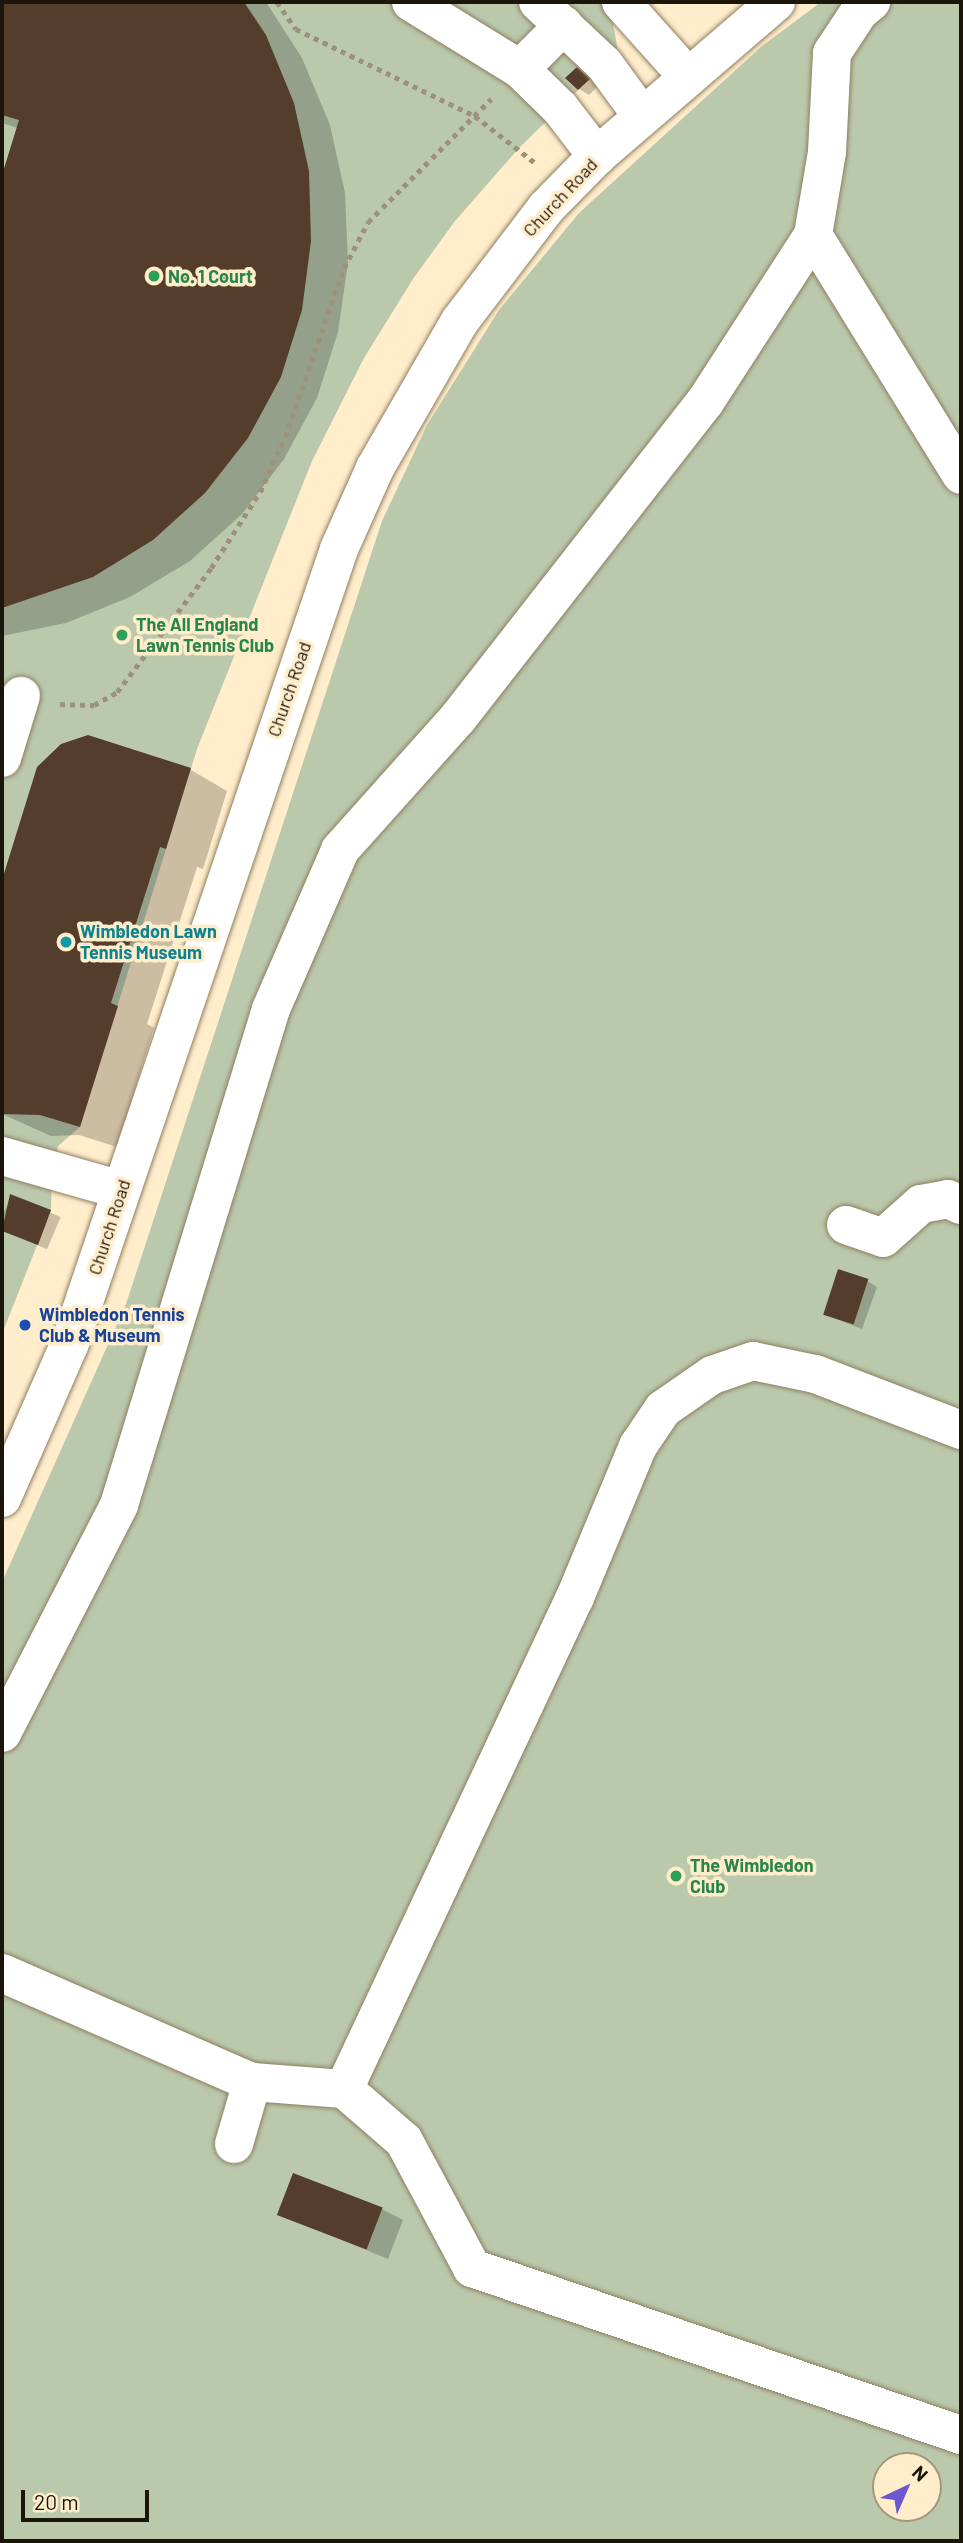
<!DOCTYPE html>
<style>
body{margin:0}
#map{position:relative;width:963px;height:2543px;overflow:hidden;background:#ffedcb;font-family:Barlow,sans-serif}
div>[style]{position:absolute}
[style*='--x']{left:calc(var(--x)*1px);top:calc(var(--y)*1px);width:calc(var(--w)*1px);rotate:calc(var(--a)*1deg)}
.green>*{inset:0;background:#bac9ac}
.shadow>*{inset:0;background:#0003;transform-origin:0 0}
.building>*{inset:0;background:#553d2b;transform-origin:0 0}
.path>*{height:4.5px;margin-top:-2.25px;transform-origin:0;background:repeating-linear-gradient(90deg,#9e9179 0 5px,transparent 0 10px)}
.roads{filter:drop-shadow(0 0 2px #8f7f61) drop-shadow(0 0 2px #8f7f61)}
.minor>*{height:38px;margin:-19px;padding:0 19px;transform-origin:19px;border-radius:19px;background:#fff}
.dots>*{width:19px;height:19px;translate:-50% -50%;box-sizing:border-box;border:4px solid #ffedcb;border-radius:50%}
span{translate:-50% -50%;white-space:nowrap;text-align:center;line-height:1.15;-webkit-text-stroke:7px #ffedcb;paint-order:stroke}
.street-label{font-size:18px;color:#1c160a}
.leisure-label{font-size:18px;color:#27864d;font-weight:700}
.left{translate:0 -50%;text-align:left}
.culture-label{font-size:18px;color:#0d838f;font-weight:700}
.transit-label{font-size:18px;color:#164399;font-weight:700}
.frame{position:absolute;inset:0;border:4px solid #1c160a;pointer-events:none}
.north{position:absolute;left:872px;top:2452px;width:70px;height:70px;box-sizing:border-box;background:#ffedcb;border:2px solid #a4977e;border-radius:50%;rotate:44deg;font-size:19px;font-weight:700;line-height:28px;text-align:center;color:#1c160a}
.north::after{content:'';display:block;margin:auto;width:24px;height:32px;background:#6d57d0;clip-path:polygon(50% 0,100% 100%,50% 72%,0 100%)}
.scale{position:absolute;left:21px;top:2490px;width:128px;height:32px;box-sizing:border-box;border:4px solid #1c160a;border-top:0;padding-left:9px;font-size:21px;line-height:24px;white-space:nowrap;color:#1c160a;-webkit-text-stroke:5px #ffedcb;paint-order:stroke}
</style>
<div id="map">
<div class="green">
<div style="clip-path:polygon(2px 2px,634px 2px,613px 24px,618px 51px,519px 148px,455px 221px,413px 279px,364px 358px,312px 461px,197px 749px,80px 1127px,58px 1146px,52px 1170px,51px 1210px,2px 1334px)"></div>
<div style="clip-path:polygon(evenodd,821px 2px,961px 2px,961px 2541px,2px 2541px,2px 1582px,126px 1304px,382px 521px,427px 425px,499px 310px,579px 213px,762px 46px,821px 2px,886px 2466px,928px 2466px,928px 2508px,886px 2508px,886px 2466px)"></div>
</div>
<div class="shadow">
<div style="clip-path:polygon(2px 2px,266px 2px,302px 58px,330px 125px,345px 193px,348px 263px,338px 332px,317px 398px,284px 459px,242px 514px,190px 561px,130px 597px,66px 623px,2px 636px,2px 181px,18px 128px,2px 123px)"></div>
<div style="clip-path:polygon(577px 69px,599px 85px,589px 95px,579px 89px)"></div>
<div style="clip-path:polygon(88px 737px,191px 770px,227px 791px,203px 869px,197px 867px,147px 1024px,154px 1028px,117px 1147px,79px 1135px,51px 1136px,2px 1114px,2px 892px,38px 768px)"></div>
<div style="left:11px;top:1196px;width:54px;height:35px;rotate:23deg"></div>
<div style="clip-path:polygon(867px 1281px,877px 1287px,862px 1329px,824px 1314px)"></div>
<div style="clip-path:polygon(382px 2209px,403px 2220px,388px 2259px,279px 2214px)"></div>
</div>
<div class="building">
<div style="clip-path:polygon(2px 2px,244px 2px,266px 35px,294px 103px,309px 171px,311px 241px,302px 310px,281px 377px,248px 438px,205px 493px,153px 540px,93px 577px,2px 608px,2px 175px,19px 120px,2px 115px)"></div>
<div style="clip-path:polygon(577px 67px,590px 79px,578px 90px,565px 78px)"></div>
<div style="clip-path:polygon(88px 735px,191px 768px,166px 849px,160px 847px,111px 1003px,118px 1006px,80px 1127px,40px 1115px,2px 1114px,2px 880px,37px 767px,61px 744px)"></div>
<div style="clip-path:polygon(10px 1194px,51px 1210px,38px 1245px,2px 1231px)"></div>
<div style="left:838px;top:1269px;width:32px;height:48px;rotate:18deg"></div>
<div style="left:293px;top:2173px;width:96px;height:45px;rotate:21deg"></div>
</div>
<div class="path">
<div style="--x:277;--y:2;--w:33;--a:55"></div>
<div style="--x:296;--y:29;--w:199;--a:25.9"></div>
<div style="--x:475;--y:116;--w:75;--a:37.9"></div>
<div style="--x:60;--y:704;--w:34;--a:2"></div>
<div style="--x:94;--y:705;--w:26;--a:-29"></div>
<div style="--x:117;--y:692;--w:156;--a:-52.8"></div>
<div style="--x:211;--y:568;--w:90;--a:-57.2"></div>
<div style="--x:260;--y:492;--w:60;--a:-65.6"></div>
<div style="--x:285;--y:437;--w:179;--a:-70.8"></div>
<div style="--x:344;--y:268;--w:52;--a:-62.4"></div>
<div style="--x:368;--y:222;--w:174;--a:-45"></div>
</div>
<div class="roads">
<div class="minor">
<div style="--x:411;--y:2;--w:128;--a:31.6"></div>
<div style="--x:520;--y:69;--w:56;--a:44.3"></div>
<div style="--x:560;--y:108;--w:61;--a:52.4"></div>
<div style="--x:538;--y:2;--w:91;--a:43.2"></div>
<div style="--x:604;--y:64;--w:64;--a:53.8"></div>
<div style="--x:621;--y:2;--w:101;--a:48.2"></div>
<div style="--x:520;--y:69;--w:62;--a:-45"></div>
<div style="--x:813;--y:235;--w:282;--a:58.3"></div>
<div style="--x:2;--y:758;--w:65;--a:-73"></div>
<div style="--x:2;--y:1156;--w:124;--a:15.9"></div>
<div style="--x:846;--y:1225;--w:39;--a:19"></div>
<div style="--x:883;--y:1238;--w:51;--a:-41.8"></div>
<div style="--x:921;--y:1204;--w:27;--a:-10"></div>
<div style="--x:948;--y:1199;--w:14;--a:25"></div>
<div style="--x:961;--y:1430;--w:156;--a:-159"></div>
<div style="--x:815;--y:1374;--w:63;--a:-168.2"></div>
<div style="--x:753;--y:1361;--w:43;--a:161.1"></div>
<div style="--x:712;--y:1375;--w:60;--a:145.2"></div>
<div style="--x:663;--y:1409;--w:45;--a:124"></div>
<div style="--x:638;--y:1446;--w:164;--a:112.6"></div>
<div style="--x:575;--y:1597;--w:544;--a:115.15"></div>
<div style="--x:344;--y:2089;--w:79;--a:40.9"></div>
<div style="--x:404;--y:2141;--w:144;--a:61.8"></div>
<div style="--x:472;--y:2268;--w:517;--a:18.86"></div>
<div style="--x:2;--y:1498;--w:169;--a:-66.3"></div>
<div style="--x:70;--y:1343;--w:838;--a:-71.28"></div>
<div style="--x:339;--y:549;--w:89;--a:-66"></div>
<div style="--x:375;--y:468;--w:170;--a:-60"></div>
<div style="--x:460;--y:321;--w:142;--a:-52.7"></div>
<div style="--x:546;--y:208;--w:73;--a:-45.6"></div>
<div style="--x:597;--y:156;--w:236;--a:-40.7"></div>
<div style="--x:2;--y:1733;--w:256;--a:-62.8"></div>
<div style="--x:119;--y:1505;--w:519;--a:-72.96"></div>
<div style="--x:271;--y:1009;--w:173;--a:-66.5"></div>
<div style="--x:340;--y:850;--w:177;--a:-48.2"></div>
<div style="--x:458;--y:718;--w:401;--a:-52"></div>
<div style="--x:705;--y:402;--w:199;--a:-57.1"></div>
<div style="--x:813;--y:235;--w:84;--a:-80.4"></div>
<div style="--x:827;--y:152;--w:99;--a:-87.1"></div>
<div style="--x:832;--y:53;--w:49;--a:-56.6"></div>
<div style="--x:859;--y:12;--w:16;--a:-40"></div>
<div style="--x:2;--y:1973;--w:273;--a:23.6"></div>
<div style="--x:252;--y:2082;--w:92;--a:4.4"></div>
<div style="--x:234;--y:2144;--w:65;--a:-73.8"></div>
</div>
</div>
<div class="dots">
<div style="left:154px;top:276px;background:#2e9e5b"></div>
<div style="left:122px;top:635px;background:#2e9e5b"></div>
<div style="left:66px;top:942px;background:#0f9aa8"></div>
<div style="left:25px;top:1325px;background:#1a4fb4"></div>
<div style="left:676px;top:1876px;background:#2e9e5b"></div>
</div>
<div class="street-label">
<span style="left:560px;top:197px;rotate:-47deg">Church Road</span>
<span style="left:289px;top:689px;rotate:-71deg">Church Road</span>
<span style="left:109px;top:1227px;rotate:-72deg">Church Road</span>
</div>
<div class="leisure-label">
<span class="left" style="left:168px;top:276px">No. 1 Court</span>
<span class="left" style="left:136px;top:635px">The All England<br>Lawn Tennis Club</span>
<span class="left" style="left:690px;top:1876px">The Wimbledon<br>Club</span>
</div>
<div class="culture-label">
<span class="left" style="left:80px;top:942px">Wimbledon Lawn<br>Tennis Museum</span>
</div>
<div class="transit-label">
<span class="left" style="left:39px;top:1325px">Wimbledon Tennis<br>Club &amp; Museum</span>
</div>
<div class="frame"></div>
<div class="north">N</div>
<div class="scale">20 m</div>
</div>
